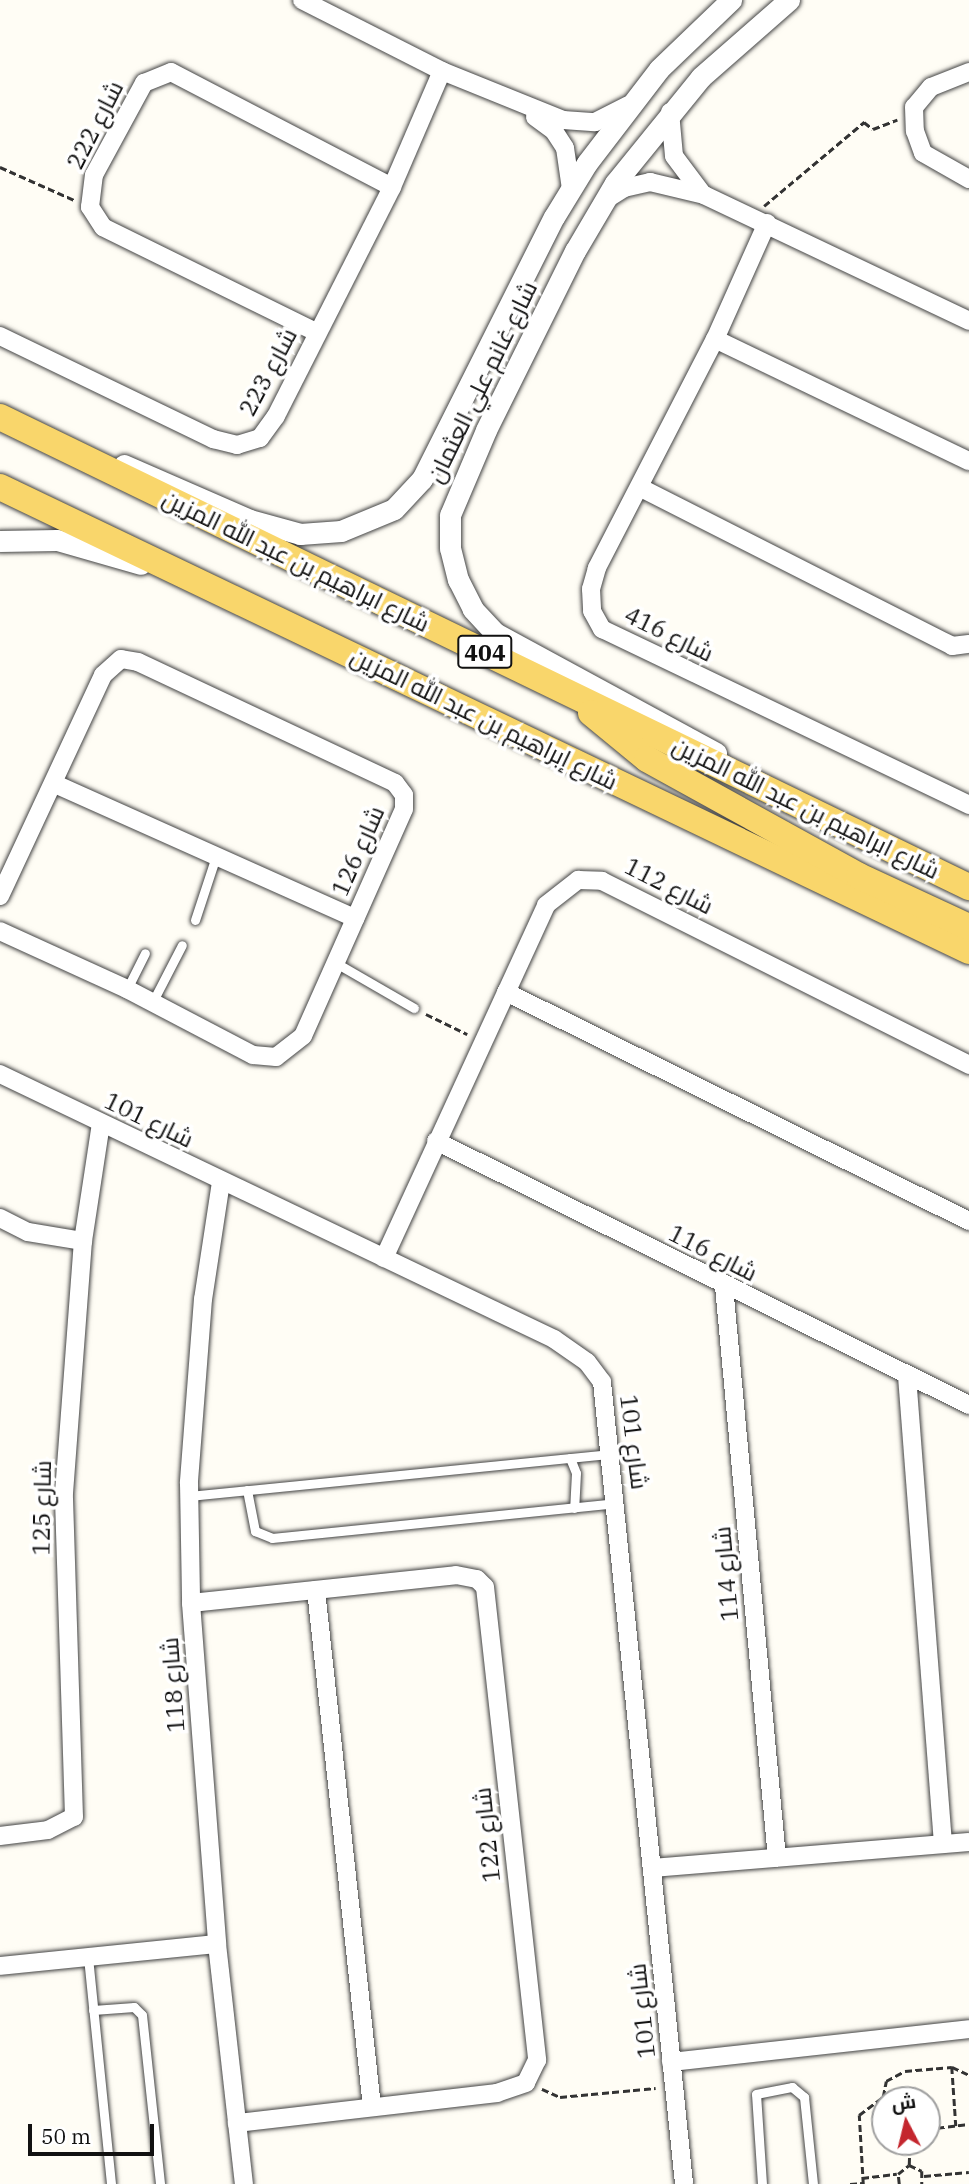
<!DOCTYPE html>
<meta charset="utf-8">
<style>
body{margin:0}
#map{position:relative;width:969px;height:2184px;overflow:hidden;background:#fffdf5;font-family:"IBM Plex Serif",Cairo,serif}
div>[style]{position:absolute}
[style*='--x']{left:calc(var(--x)*1px);top:calc(var(--y)*1px);width:calc(var(--w)*1px);rotate:calc(var(--a)*1deg)}
.path>*{height:2.5px;margin-top:-1.25px;transform-origin:0;background:repeating-linear-gradient(90deg,#333 0 7px,transparent 0 10.5px)}
.roads{filter:drop-shadow(0 0 2px #444) drop-shadow(0 0 2px #444)}
.service>*{height:9px;margin:-4.5px;padding:0 4.5px;transform-origin:4.5px;border-radius:4.5px;background:#fff}
.minor>*{height:18px;margin:-9px;padding:0 9px;transform-origin:9px;border-radius:9px;background:#fff}
.tertiary>*{height:21px;margin:-10.5px;padding:0 10.5px;transform-origin:10.5px;border-radius:10.5px;background:#fff}
.primary>*{height:26px;margin:-13px;padding:0 13px;transform-origin:13px;border-radius:13px;background:#f9d66b}
span{translate:-50% -50%;white-space:nowrap;text-align:center;line-height:1.15;-webkit-text-stroke:7px #fff;paint-order:stroke}
.shield-label span{padding:2px 5px;background:#fff;border:2px solid;border-radius:5px;-webkit-text-stroke-width:0}
.shield-label{font-size:23px;color:#111;font-weight:700}
.street-label{font-size:24px;color:#111}
.north{position:absolute;left:871px;top:2086px;width:70px;height:70px;box-sizing:border-box;background:#fff;border:2px solid #a0a0a0;border-radius:50%;rotate:353deg;font-size:19px;font-weight:700;line-height:28px;text-align:center;color:#111}
.north::after{content:'';display:block;margin:auto;width:24px;height:32px;background:#c4262e;clip-path:polygon(50% 0,100% 100%,50% 72%,0 100%)}
.scale{position:absolute;left:28px;top:2124px;width:126px;height:32px;box-sizing:border-box;border:4px solid #111;border-top:0;padding-left:9px;font-size:21px;line-height:24px;white-space:nowrap;color:#111;-webkit-text-stroke:5px #fff;paint-order:stroke}
</style>
<div id="map">
<div class="path">
<div style="--x:0;--y:167;--w:81;--a:24"></div>
<div style="--x:764;--y:206;--w:131;--a:-40"></div>
<div style="--x:864;--y:122;--w:11;--a:38"></div>
<div style="--x:873;--y:129;--w:26;--a:-21"></div>
<div style="--x:426;--y:1014;--w:46;--a:26"></div>
<div style="--x:952;--y:2067;--w:59;--a:86.1"></div>
<div style="--x:542;--y:2089;--w:20;--a:24"></div>
<div style="--x:560;--y:2097;--w:96;--a:-5.4"></div>
<div style="--x:927;--y:2129;--w:42;--a:-6.8"></div>
<div style="--x:909;--y:2165;--w:23;--a:-88"></div>
<div style="--x:924;--y:2176;--w:45;--a:-5.1"></div>
<div style="--x:862;--y:2178;--w:35;--a:-7"></div>
<div style="--x:850;--y:2184;--w:13;--a:-4"></div>
<div style="--x:863;--y:2184;--w:69;--a:-93.3"></div>
<div style="--x:859;--y:2115;--w:30;--a:-37"></div>
<div style="--x:883;--y:2097;--w:16;--a:-79"></div>
<div style="--x:886;--y:2081;--w:21;--a:-28"></div>
<div style="--x:905;--y:2071;--w:47;--a:-4.9"></div>
<div style="--x:952;--y:2067;--w:19;--a:25"></div>
<div style="--x:899;--y:2184;--w:10;--a:-96"></div>
<div style="--x:898;--y:2174;--w:14;--a:-39"></div>
<div style="--x:909;--y:2165;--w:14;--a:25"></div>
<div style="--x:922;--y:2171;--w:13;--a:90"></div>
</div>
<div class="roads">
<div class="service">
<div style="--x:195;--y:920;--w:67;--a:-71.8"></div>
<div style="--x:336;--y:963;--w:90;--a:30"></div>
<div style="--x:127;--y:989;--w:40;--a:-63.4"></div>
<div style="--x:152;--y:1003;--w:65;--a:-62.7"></div>
<div style="--x:570;--y:1458;--w:16;--a:68"></div>
<div style="--x:576;--y:1473;--w:35;--a:93"></div>
<div style="--x:247;--y:1490;--w:42;--a:79"></div>
<div style="--x:255;--y:1531;--w:18;--a:22"></div>
<div style="--x:272;--y:1538;--w:347;--a:-5.8"></div>
<div style="--x:189;--y:1496;--w:424;--a:-5.7"></div>
<div style="--x:88;--y:1957;--w:228;--a:84.2"></div>
<div style="--x:93;--y:2010;--w:41;--a:-4.2"></div>
<div style="--x:134;--y:2007;--w:11;--a:45"></div>
<div style="--x:142;--y:2015;--w:170;--a:83.9"></div>
<div style="--x:762;--y:2184;--w:90;--a:-93.8"></div>
<div style="--x:756;--y:2094;--w:37;--a:-11"></div>
<div style="--x:792;--y:2087;--w:16;--a:40"></div>
<div style="--x:804;--y:2097;--w:87;--a:84.1"></div>
</div>
<div class="minor">
<div style="--x:302;--y:0;--w:157;--a:26.9"></div>
<div style="--x:442;--y:71;--w:131;--a:22"></div>
<div style="--x:563;--y:120;--w:32;--a:4"></div>
<div style="--x:595;--y:122;--w:37;--a:-27"></div>
<div style="--x:969;--y:72;--w:41;--a:158.5"></div>
<div style="--x:931;--y:87;--w:26;--a:130"></div>
<div style="--x:914;--y:107;--w:24;--a:88"></div>
<div style="--x:915;--y:131;--w:23;--a:70"></div>
<div style="--x:923;--y:153;--w:53;--a:29.5"></div>
<div style="--x:670;--y:112;--w:44;--a:84.8"></div>
<div style="--x:674;--y:156;--w:45;--a:53.1"></div>
<div style="--x:535;--y:117;--w:24;--a:36"></div>
<div style="--x:554;--y:131;--w:20;--a:57"></div>
<div style="--x:565;--y:148;--w:41;--a:81.7"></div>
<div style="--x:605;--y:200;--w:22;--a:-32"></div>
<div style="--x:624;--y:188;--w:27;--a:-13"></div>
<div style="--x:650;--y:182;--w:56;--a:13.5"></div>
<div style="--x:704;--y:195;--w:293;--a:25.4"></div>
<div style="--x:767;--y:223;--w:127;--a:114.1"></div>
<div style="--x:715;--y:339;--w:258;--a:117.3"></div>
<div style="--x:597;--y:568;--w:22;--a:106"></div>
<div style="--x:591;--y:589;--w:22;--a:87"></div>
<div style="--x:592;--y:611;--w:21;--a:61"></div>
<div style="--x:602;--y:629;--w:407;--a:25.6"></div>
<div style="--x:316;--y:332;--w:237;--a:-153.8"></div>
<div style="--x:103;--y:227;--w:24;--a:-123"></div>
<div style="--x:90;--y:207;--w:32;--a:-83"></div>
<div style="--x:94;--y:175;--w:105;--a:-61.5"></div>
<div style="--x:144;--y:83;--w:29;--a:-22"></div>
<div style="--x:171;--y:72;--w:249;--a:27.5"></div>
<div style="--x:0;--y:336;--w:237;--a:25.8"></div>
<div style="--x:213;--y:439;--w:25;--a:14"></div>
<div style="--x:237;--y:445;--w:24;--a:-17"></div>
<div style="--x:260;--y:438;--w:27;--a:-54"></div>
<div style="--x:276;--y:416;--w:257;--a:-63.1"></div>
<div style="--x:392;--y:187;--w:126;--a:-66.7"></div>
<div style="--x:715;--y:339;--w:282;--a:25.7"></div>
<div style="--x:641;--y:488;--w:349;--a:26.9"></div>
<div style="--x:952;--y:646;--w:17;--a:-7"></div>
<div style="--x:55;--y:784;--w:329;--a:24.1"></div>
<div style="--x:0;--y:896;--w:244;--a:-65"></div>
<div style="--x:103;--y:675;--w:24;--a:-42"></div>
<div style="--x:121;--y:659;--w:17;--a:10"></div>
<div style="--x:138;--y:662;--w:284;--a:25.2"></div>
<div style="--x:395;--y:783;--w:15;--a:53"></div>
<div style="--x:404;--y:795;--w:14;--a:90"></div>
<div style="--x:404;--y:809;--w:248;--a:114"></div>
<div style="--x:303;--y:1036;--w:34;--a:142"></div>
<div style="--x:276;--y:1057;--w:23;--a:-175"></div>
<div style="--x:253;--y:1055;--w:142;--a:-152.4"></div>
<div style="--x:127;--y:989;--w:140;--a:-155.5"></div>
<div style="--x:506;--y:992;--w:517;--a:26.32"></div>
<div style="--x:0;--y:1074;--w:614;--a:25.56"></div>
<div style="--x:554;--y:1339;--w:40;--a:34.9"></div>
<div style="--x:587;--y:1362;--w:25;--a:53"></div>
<div style="--x:602;--y:1382;--w:806;--a:84.16"></div>
<div style="--x:436;--y:1141;--w:595;--a:26.35"></div>
<div style="--x:221;--y:1182;--w:118;--a:98.7"></div>
<div style="--x:203;--y:1299;--w:185;--a:94.4"></div>
<div style="--x:189;--y:1483;--w:120;--a:89"></div>
<div style="--x:191;--y:1603;--w:342;--a:85.6"></div>
<div style="--x:217;--y:1944;--w:242;--a:83.6"></div>
<div style="--x:0;--y:1218;--w:31;--a:27"></div>
<div style="--x:28;--y:1232;--w:56;--a:9.3"></div>
<div style="--x:384;--y:1258;--w:388;--a:-65.3"></div>
<div style="--x:546;--y:905;--w:41;--a:-38"></div>
<div style="--x:578;--y:880;--w:24;--a:2"></div>
<div style="--x:602;--y:881;--w:411;--a:26.6"></div>
<div style="--x:724;--y:1286;--w:574;--a:84.71"></div>
<div style="--x:907;--y:1376;--w:469;--a:85.6"></div>
<div style="--x:316;--y:1590;--w:520;--a:83.82"></div>
<div style="--x:191;--y:1603;--w:266;--a:-6"></div>
<div style="--x:456;--y:1575;--w:21;--a:11"></div>
<div style="--x:477;--y:1579;--w:11;--a:45"></div>
<div style="--x:485;--y:1587;--w:476;--a:83.7"></div>
<div style="--x:537;--y:2060;--w:25;--a:116"></div>
<div style="--x:526;--y:2083;--w:31;--a:161"></div>
<div style="--x:497;--y:2093;--w:262;--a:173.4"></div>
<div style="--x:0;--y:1836;--w:48;--a:-7.1"></div>
<div style="--x:48;--y:1830;--w:29;--a:-27"></div>
<div style="--x:74;--y:1817;--w:324;--a:-91.8"></div>
<div style="--x:64;--y:1493;--w:253;--a:-85.7"></div>
<div style="--x:83;--y:1241;--w:118;--a:-81.3"></div>
<div style="--x:652;--y:1868;--w:318;--a:-4.7"></div>
<div style="--x:0;--y:1966;--w:218;--a:-5.8"></div>
<div style="--x:671;--y:2062;--w:300;--a:-6.3"></div>
</div>
<div class="tertiary">
<div style="--x:124;--y:465;--w:137;--a:23.6"></div>
<div style="--x:250;--y:520;--w:52;--a:15.6"></div>
<div style="--x:300;--y:534;--w:41;--a:-4.2"></div>
<div style="--x:341;--y:531;--w:57;--a:-22.5"></div>
<div style="--x:394;--y:509;--w:41;--a:-47"></div>
<div style="--x:422;--y:479;--w:293;--a:-63.3"></div>
<div style="--x:554;--y:217;--w:63;--a:-58.6"></div>
<div style="--x:587;--y:163;--w:118;--a:-52.5"></div>
<div style="--x:659;--y:69;--w:100;--a:-43.8"></div>
<div style="--x:0;--y:541;--w:57;--a:-1"></div>
<div style="--x:57;--y:540;--w:87;--a:15.9"></div>
<div style="--x:716;--y:753;--w:251;--a:-151.5"></div>
<div style="--x:495;--y:633;--w:33;--a:-133"></div>
<div style="--x:473;--y:609;--w:33;--a:-117"></div>
<div style="--x:458;--y:580;--w:33;--a:-104"></div>
<div style="--x:450;--y:548;--w:33;--a:-90"></div>
<div style="--x:450;--y:515;--w:92;--a:-67"></div>
<div style="--x:486;--y:430;--w:200;--a:-63.6"></div>
<div style="--x:575;--y:251;--w:79;--a:-59.5"></div>
<div style="--x:615;--y:183;--w:136;--a:-50.9"></div>
<div style="--x:701;--y:77;--w:117;--a:-41.2"></div>
</div>
<div class="primary">
<div style="--x:0;--y:417;--w:1077;--a:25.88"></div>
<div style="--x:0;--y:487;--w:1074;--a:25.59"></div>
<div style="--x:591;--y:713;--w:72;--a:39.4"></div>
<div style="--x:647;--y:759;--w:242;--a:28.9"></div>
<div style="--x:859;--y:876;--w:121;--a:24.9"></div>
</div>
</div>
<div class="shield-label">
<span style="left:485px;top:652px">404</span>
</div>
<div class="street-label">
<span style="left:95px;top:125px;rotate:-63deg">شارع 222</span>
<span style="left:268px;top:372px;rotate:-62deg">شارع 223</span>
<span style="left:482px;top:382px;rotate:-64deg">شارع غانم علي العثمان</span>
<span style="left:296px;top:561px;rotate:26deg">شارع ابراهيم بن عبد الله المزين</span>
<span style="left:669px;top:634px;rotate:26deg">شارع 416</span>
<span style="left:484px;top:719px;rotate:26deg">شارع إبراهيم بن عبد الله المزين</span>
<span style="left:806px;top:808px;rotate:26deg">شارع ابراهيم بن عبد الله المزين</span>
<span style="left:358px;top:851px;rotate:-66deg">شارع 126</span>
<span style="left:669px;top:886px;rotate:27deg">شارع 112</span>
<span style="left:149px;top:1120px;rotate:26deg">شارع 101</span>
<span style="left:713px;top:1253px;rotate:27deg">شارع 116</span>
<span style="left:634px;top:1442px;rotate:83deg">شارع 101</span>
<span style="left:42px;top:1508px;rotate:-89deg">شارع 125</span>
<span style="left:726px;top:1574px;rotate:-95deg">شارع 114</span>
<span style="left:173px;top:1685px;rotate:-94deg">شارع 118</span>
<span style="left:487px;top:1835px;rotate:-96deg">شارع 122</span>
<span style="left:642px;top:2011px;rotate:-96deg">شارع 101</span>
</div>
<div class="north">ش</div>
<div class="scale">50 m</div>
</div>
